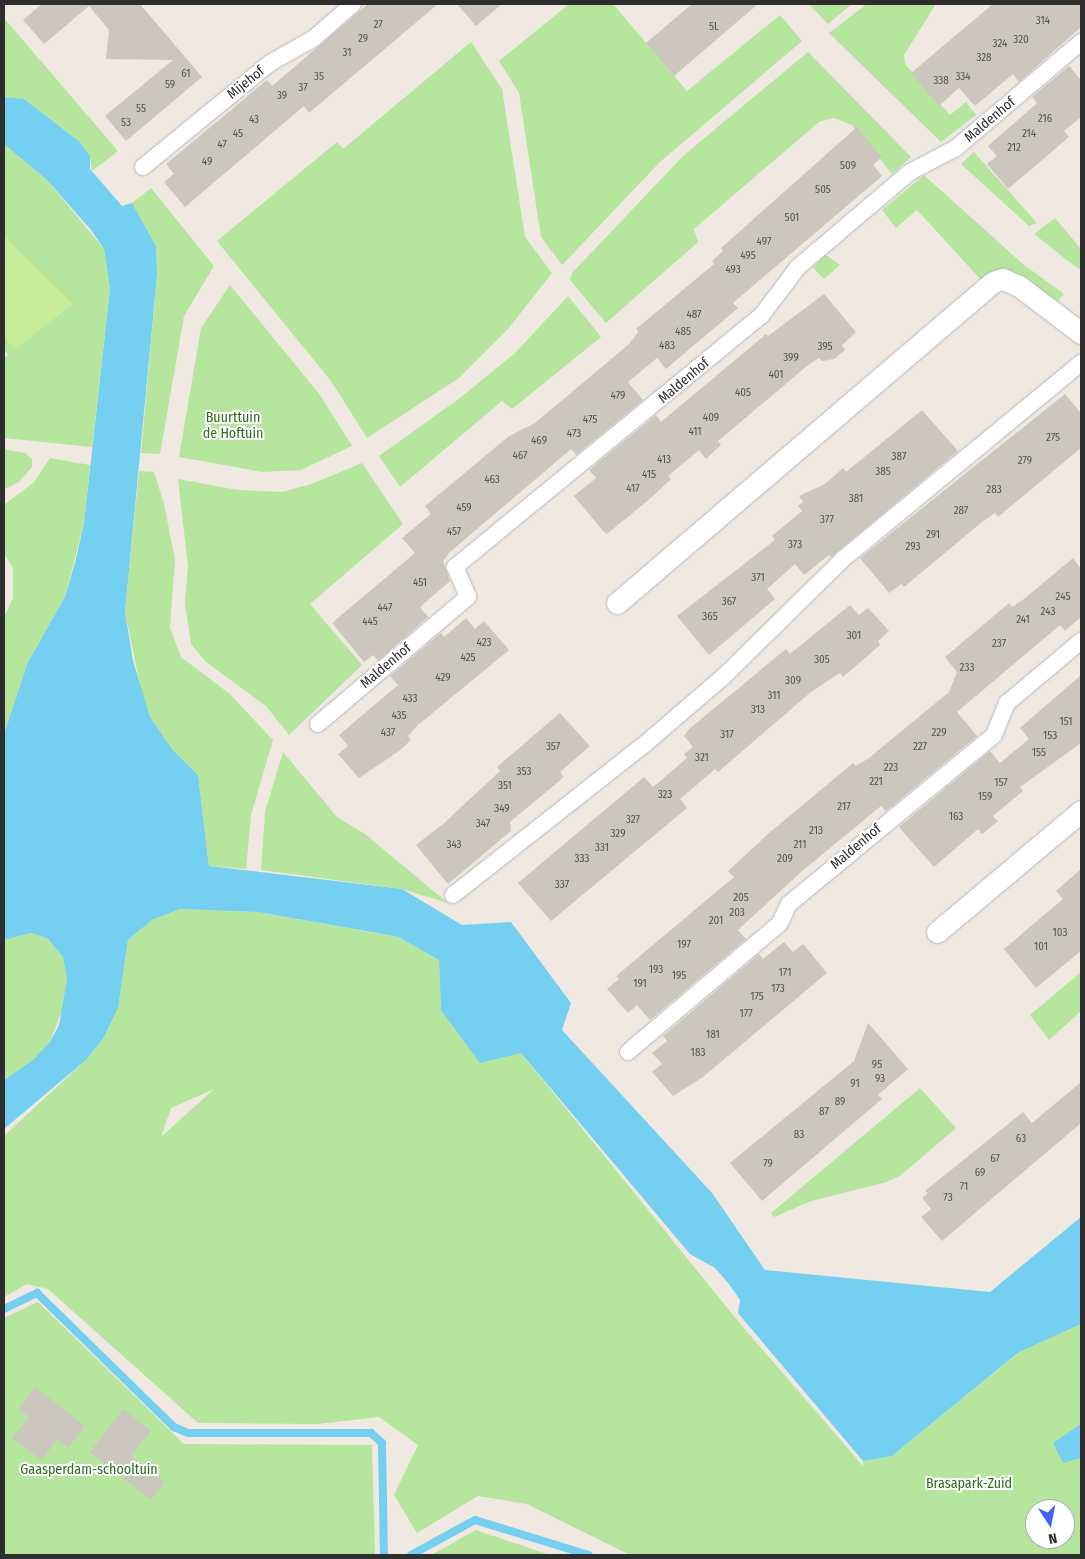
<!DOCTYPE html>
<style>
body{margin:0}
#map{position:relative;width:1085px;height:1559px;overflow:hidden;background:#efe9e1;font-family:"Fira Sans Condensed",sans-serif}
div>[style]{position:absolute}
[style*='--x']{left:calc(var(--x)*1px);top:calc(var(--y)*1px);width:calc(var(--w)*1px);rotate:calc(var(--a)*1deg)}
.green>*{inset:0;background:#b6e59e}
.pitch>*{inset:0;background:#c9ec9a}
.water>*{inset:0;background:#75cff0}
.stream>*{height:8px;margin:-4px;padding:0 4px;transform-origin:4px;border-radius:4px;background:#75cff0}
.building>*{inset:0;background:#cbc7bf}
.roads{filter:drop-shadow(0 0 1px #b4b7c1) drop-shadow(0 0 1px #b4b7c1)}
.pedestrian>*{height:16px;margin:-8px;padding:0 8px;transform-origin:8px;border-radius:8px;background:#fff}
.minor>*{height:21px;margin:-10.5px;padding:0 10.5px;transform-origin:10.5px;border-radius:10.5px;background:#fff}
span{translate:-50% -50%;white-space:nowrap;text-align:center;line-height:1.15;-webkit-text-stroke:4px #fff;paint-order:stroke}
.number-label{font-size:11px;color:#555452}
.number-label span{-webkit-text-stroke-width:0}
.street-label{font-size:14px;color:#2e2e2e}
.park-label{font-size:14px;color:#2c6e1b}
.frame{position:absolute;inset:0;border:5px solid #2e2e2e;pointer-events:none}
.north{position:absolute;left:1025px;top:1499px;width:50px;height:50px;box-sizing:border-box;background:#fff;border:1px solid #ababab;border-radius:50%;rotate:169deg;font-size:14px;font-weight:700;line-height:20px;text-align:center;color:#2e2e2e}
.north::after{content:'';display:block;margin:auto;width:18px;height:22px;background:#4264fb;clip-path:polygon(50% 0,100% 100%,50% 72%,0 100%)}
</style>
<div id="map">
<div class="green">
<div style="clip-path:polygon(569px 4px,613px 4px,687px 91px,780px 15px,802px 41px,660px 162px,562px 265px,541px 237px,519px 93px,499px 61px)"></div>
<div style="clip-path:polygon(809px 4px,852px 4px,828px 24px)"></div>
<div style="clip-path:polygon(867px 4px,936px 4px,904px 55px,905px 64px,950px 115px,966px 102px,976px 115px,941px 142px,829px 33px)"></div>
<div style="clip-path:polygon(4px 18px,118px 151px,92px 171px,90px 156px,80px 142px,24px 99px,4px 97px)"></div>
<div style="clip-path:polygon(471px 42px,502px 89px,525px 237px,552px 273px,508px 329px,459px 378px,367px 438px,331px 381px,217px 241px,337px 142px,343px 149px)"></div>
<div style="clip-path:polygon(808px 52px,911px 157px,892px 174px,852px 125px,834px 118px,819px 122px,694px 229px,698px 242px,606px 323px,570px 280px,572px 273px,683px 156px)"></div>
<div style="clip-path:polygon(4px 144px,47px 180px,104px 249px,110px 289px,92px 447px,4px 438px,4px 360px,8px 354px,4px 350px)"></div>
<div style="clip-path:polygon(974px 152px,1037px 223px,1029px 226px,961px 164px)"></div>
<div style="clip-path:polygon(924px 175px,1024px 265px,1064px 294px,1054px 305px,983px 282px,917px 210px,896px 228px,882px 210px)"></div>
<div style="clip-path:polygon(151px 188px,214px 266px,184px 316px,160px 454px,141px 453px,157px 275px,156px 246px,132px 203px)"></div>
<div style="clip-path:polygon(1055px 218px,1081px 249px,1081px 271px,1034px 234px)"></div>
<div style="clip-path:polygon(825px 254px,840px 265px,824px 279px,813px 268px)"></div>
<div style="clip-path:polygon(230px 285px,320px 395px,352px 446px,301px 470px,263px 472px,179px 457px,201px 328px)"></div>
<div style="clip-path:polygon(568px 296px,601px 337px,512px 409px,502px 401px,400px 487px,379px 456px,460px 398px,515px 353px)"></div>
<div style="clip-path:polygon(4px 449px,25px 453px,32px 459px,32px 467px,19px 482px,4px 489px)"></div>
<div style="clip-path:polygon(50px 458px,90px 465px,84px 523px,65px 597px,28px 662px,4px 734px,4px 617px,13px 598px,13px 568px,4px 553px,4px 505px,34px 482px)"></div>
<div style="clip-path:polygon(362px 463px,403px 524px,310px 604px,362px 665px,289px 735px,266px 706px,206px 662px,191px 644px,185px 603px,188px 566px,178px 479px,238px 490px,283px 492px,314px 483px)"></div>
<div style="clip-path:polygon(139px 471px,154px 472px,164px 504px,175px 560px,170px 628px,181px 657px,230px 694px,273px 740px,251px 815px,246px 869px,209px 866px,198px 775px,172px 749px,150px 717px,142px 695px,125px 612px)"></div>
<div style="clip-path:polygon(283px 752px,337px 817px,365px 834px,448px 903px,402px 889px,261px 870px,265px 812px)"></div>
<div style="clip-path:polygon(evenodd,180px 909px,258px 912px,398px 937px,439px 960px,441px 1010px,521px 1053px,737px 1320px,863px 1466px,863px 1461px,892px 1456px,1022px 1350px,1081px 1324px,1081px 1555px,630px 1555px,527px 1504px,478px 1496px,417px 1533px,394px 1495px,418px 1445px,379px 1417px,318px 1424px,198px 1423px,48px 1289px,27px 1284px,4px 1297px,4px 1136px,86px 1060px,103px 1039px,118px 1008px,128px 940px,152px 920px,180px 909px,214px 1089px,161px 1137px,171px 1108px,214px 1089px,180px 909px,1035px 1509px,1065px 1509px,1065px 1539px,1035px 1539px,1035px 1509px)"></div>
<div style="clip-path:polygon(31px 933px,47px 938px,63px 957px,67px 980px,64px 1005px,50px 1042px,34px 1060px,4px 1080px,4px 940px)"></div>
<div style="clip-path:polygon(1081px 972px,1081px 1011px,1049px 1040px,1030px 1015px)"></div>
<div style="clip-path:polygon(920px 1088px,956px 1128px,900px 1176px,886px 1182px,811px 1201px,774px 1217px,771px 1213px)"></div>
<div style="clip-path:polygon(38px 1302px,184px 1444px,372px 1445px,375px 1555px,4px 1555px,4px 1318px)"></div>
<div style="clip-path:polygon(476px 1530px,550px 1555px,431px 1555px)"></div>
</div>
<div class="pitch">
<div style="clip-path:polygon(4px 236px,73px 304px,16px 349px,4px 338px)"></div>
</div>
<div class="water">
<div style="clip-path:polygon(4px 97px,24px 99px,80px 142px,90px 156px,90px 169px,122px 206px,132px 203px,156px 246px,157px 275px,125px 612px,133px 661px,150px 717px,172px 749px,198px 775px,209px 866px,402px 889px,462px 925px,511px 922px,571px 1003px,562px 1030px,712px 1193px,765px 1270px,990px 1292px,1081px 1217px,1081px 1324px,1019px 1352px,892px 1456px,863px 1461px,738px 1313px,740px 1300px,729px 1284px,715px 1268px,690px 1254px,521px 1053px,480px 1063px,441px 1010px,439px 960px,398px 937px,366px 931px,258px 912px,180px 909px,152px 920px,128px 940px,118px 1008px,103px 1039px,86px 1060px,4px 1129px,4px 1080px,33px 1060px,50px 1042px,59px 1025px,67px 980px,63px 957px,47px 938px,31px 933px,4px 940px,4px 734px,28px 662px,65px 597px,76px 559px,84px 523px,110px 289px,104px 249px,91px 230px,47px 180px,4px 144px)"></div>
<div style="clip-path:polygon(1081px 1424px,1081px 1458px,1063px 1463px,1053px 1443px)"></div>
</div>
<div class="stream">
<div style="--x:4;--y:1309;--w:37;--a:-26"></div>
<div style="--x:37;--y:1293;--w:192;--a:44.4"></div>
<div style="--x:174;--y:1427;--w:15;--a:23"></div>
<div style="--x:188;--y:1433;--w:183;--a:0"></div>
<div style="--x:371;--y:1433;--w:15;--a:42"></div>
<div style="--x:382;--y:1443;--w:112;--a:89"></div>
<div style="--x:411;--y:1555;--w:73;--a:-28.7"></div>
<div style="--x:475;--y:1520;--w:119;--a:17.1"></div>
</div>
<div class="building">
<div style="clip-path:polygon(42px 4px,140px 4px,202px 77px,126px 141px,105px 116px,173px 60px,106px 59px,109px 30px,89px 6px,44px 44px,23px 20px)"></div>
<div style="clip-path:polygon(368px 4px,438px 4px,309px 113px,304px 106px,185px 207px,164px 182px,174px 174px,166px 164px,267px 80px,272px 86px)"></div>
<div style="clip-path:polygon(457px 4px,502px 4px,476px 26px)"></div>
<div style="clip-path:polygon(692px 4px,758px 4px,674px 76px,646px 43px)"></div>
<div style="clip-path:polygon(993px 4px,1081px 4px,1081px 27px,1019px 82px,1013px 74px,975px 106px,959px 88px,939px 106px,911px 73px)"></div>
<div style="clip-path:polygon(1069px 66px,1081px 80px,1081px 117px,1064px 131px,1069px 137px,1008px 189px,987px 164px,997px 156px,988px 146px,1037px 103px,1032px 97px)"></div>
<div style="clip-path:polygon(857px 127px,882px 157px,873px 165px,882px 176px,733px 303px,738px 308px,666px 369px,657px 358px,628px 382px,643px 400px,576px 455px,571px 449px,450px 552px,443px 561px,450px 581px,420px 607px,428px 617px,378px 661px,373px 655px,364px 662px,332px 623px,415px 553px,402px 538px,431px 514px,425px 506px,509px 436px,535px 423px,629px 344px,638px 332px,636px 329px,714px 264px,712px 261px,723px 251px,721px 248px)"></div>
<div style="clip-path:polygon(824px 294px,856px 332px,842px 345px,845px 350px,834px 359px,822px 361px,819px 358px,807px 366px,718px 441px,721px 445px,706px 459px,699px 450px,668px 476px,671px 479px,652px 497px,607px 534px,603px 531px,574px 496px,596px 478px,589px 470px,656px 415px,661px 422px,766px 334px,768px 336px)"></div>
<div style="clip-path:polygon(1065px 394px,1081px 413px,1081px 448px,998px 517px,995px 513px,982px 522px,904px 587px,901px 584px,889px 593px,860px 558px)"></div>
<div style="clip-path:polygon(922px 410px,958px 451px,831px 557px,829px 555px,804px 575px,795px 564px,767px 589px,775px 599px,709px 655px,677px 616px,775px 540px,772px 536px,802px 511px,798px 506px,803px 502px,799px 496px,825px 484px,843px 468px,846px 472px)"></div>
<div style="clip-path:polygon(1073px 558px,1081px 569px,1081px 617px,1065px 631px,1060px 625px,957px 712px,977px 736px,886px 811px,881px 806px,801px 872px,738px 930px,746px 939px,650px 1020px,637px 1005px,628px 1013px,607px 989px,619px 979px,616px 976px,734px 877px,728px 871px,769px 833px,853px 763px,856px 766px,869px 758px,949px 692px,957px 672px,945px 657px,1009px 603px,1012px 607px,1024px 599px)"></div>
<div style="clip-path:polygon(850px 605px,859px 615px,868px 608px,889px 631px,878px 641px,880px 645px,843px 677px,840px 673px,811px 692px,718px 772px,715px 769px,680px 799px,687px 808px,551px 921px,518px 883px,644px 777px,653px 787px,687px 758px,684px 754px,693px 747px,684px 736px,689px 729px,786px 649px,790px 654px)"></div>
<div style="clip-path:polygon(466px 618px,475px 629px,484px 621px,509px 650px,418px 725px,408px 736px,411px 740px,399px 751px,359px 778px,338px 754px,348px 746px,339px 735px,398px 685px,390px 676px,441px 633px,444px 637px)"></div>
<div style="clip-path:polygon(1081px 675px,1081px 743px,1020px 787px,1023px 791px,993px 816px,998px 821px,982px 834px,978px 829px,934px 867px,899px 827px,990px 751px,1000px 763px,1029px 739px,1020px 728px)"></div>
<div style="clip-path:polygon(560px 713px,590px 746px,560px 772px,564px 777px,510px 822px,511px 831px,448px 884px,416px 845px,443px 824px,500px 771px,497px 767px)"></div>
<div style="clip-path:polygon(1081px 869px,1081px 951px,1036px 988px,1004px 949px,1063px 899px,1056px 891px)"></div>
<div style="clip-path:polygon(784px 942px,793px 952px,803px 944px,827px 973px,703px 1077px,673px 1096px,652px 1072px,662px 1064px,652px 1053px,667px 1041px,663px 1036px,759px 954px,763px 959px)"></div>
<div style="clip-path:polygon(868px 1023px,908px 1069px,878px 1095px,882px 1099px,762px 1201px,730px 1163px,854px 1061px)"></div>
<div style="clip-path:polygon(1081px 1082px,1081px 1123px,942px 1241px,921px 1217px,931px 1209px,922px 1198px,928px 1193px,925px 1191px,1023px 1112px,1032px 1123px)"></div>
<div style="clip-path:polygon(35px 1387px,85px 1426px,68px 1448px,58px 1439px,41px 1460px,12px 1438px,29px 1417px,18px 1409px)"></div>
<div style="clip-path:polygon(123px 1409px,151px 1431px,131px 1456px,165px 1482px,151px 1500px,90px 1452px)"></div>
</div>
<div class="roads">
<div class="pedestrian">
<div style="--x:143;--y:167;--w:164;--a:-39.3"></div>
<div style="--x:270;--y:63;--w:49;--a:-29.2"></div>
<div style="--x:313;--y:39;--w:53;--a:-41.2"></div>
<div style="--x:318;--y:724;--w:197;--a:-40.3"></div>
<div style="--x:468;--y:597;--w:33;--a:-113"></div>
<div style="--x:455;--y:567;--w:396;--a:-39.4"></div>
<div style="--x:761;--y:316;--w:61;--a:-52.9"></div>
<div style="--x:798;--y:267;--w:147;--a:-40.3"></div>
<div style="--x:910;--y:172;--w:52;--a:-27.6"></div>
<div style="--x:956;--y:148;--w:164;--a:-40.3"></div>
<div style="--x:453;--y:895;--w:244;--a:-38.2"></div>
<div style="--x:645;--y:744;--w:103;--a:-40.7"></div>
<div style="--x:723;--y:677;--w:168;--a:-44.5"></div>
<div style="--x:843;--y:559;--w:308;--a:-39.5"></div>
<div style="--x:628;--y:1052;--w:199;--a:-40.3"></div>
<div style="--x:780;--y:923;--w:21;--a:-65"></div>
<div style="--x:789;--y:904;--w:266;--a:-39.5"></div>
<div style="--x:994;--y:735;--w:35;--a:-68"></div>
<div style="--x:1007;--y:703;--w:97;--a:-40"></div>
</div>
<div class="minor">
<div style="--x:617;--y:603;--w:494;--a:-40.5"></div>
<div style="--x:993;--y:282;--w:10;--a:-17"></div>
<div style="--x:1003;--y:279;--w:17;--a:24"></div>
<div style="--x:1019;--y:286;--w:78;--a:37.2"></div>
<div style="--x:937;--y:932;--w:188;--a:-40"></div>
</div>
</div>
<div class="number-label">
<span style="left:1043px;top:21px">314</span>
<span style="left:378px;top:25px">27</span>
<span style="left:714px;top:27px">5L</span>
<span style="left:363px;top:39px">29</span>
<span style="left:1021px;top:40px">320</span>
<span style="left:1000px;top:44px">324</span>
<span style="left:347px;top:53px">31</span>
<span style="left:984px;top:58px">328</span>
<span style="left:186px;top:74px">61</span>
<span style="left:319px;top:77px">35</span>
<span style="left:963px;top:77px">334</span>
<span style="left:941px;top:81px">338</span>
<span style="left:170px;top:85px">59</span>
<span style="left:303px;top:88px">37</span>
<span style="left:282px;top:96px">39</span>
<span style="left:141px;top:109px">55</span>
<span style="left:1045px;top:119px">216</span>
<span style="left:254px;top:120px">43</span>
<span style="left:126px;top:123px">53</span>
<span style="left:238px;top:134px">45</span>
<span style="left:1029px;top:134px">214</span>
<span style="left:222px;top:145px">47</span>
<span style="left:1014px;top:148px">212</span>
<span style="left:207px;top:162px">49</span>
<span style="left:848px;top:166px">509</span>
<span style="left:823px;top:190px">505</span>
<span style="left:792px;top:218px">501</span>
<span style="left:764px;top:242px">497</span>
<span style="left:748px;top:256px">495</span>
<span style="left:733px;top:270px">493</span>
<span style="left:694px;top:315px">487</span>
<span style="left:683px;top:332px">485</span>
<span style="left:667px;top:346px">483</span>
<span style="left:825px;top:347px">395</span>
<span style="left:791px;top:358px">399</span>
<span style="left:776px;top:375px">401</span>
<span style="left:743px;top:393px">405</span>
<span style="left:618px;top:396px">479</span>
<span style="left:711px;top:418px">409</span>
<span style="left:590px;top:420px">475</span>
<span style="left:695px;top:432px">411</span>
<span style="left:574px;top:434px">473</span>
<span style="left:1053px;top:438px">275</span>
<span style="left:539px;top:441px">469</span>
<span style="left:520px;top:456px">467</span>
<span style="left:899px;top:457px">387</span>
<span style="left:664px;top:460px">413</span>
<span style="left:1025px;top:461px">279</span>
<span style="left:883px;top:472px">385</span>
<span style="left:649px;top:475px">415</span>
<span style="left:492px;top:480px">463</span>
<span style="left:633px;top:489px">417</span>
<span style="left:994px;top:490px">283</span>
<span style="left:856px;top:499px">381</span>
<span style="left:464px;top:508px">459</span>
<span style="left:961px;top:511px">287</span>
<span style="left:827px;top:520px">377</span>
<span style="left:454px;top:532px">457</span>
<span style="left:933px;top:535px">291</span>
<span style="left:795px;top:545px">373</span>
<span style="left:913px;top:547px">293</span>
<span style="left:758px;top:578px">371</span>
<span style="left:420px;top:583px">451</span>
<span style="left:1063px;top:597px">245</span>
<span style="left:729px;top:602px">367</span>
<span style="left:385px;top:608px">447</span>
<span style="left:1048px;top:612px">243</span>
<span style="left:710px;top:617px">365</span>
<span style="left:1023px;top:620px">241</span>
<span style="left:370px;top:622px">445</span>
<span style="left:854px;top:636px">301</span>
<span style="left:484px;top:643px">423</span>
<span style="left:999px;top:644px">237</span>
<span style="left:468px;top:658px">425</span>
<span style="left:822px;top:660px">305</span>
<span style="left:967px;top:668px">233</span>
<span style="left:443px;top:678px">429</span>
<span style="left:793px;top:681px">309</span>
<span style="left:774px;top:696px">311</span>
<span style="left:410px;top:699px">433</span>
<span style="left:758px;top:710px">313</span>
<span style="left:399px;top:716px">435</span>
<span style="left:1066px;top:722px">151</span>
<span style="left:388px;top:733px">437</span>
<span style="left:939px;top:733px">229</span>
<span style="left:727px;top:735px">317</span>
<span style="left:1050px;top:736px">153</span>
<span style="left:553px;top:747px">357</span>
<span style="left:920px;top:747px">227</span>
<span style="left:1039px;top:753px">155</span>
<span style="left:702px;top:758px">321</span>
<span style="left:891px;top:768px">223</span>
<span style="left:524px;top:772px">353</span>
<span style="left:876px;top:782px">221</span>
<span style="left:1001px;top:783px">157</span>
<span style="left:505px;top:786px">351</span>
<span style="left:665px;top:795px">323</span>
<span style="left:985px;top:797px">159</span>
<span style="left:844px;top:807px">217</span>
<span style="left:502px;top:809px">349</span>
<span style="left:956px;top:817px">163</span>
<span style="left:633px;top:820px">327</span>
<span style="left:483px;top:824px">347</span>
<span style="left:816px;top:831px">213</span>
<span style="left:618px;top:834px">329</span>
<span style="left:454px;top:845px">343</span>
<span style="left:800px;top:845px">211</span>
<span style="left:602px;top:848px">331</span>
<span style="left:582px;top:859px">333</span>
<span style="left:785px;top:859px">209</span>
<span style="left:562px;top:885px">337</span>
<span style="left:741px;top:898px">205</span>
<span style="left:737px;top:913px">203</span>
<span style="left:716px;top:921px">201</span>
<span style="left:1060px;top:933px">103</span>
<span style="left:684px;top:945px">197</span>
<span style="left:1041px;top:947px">101</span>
<span style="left:656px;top:970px">193</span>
<span style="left:785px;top:973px">171</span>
<span style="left:679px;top:976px">195</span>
<span style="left:640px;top:984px">191</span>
<span style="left:778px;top:989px">173</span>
<span style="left:757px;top:997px">175</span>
<span style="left:746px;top:1014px">177</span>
<span style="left:713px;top:1035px">181</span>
<span style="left:698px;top:1053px">183</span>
<span style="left:877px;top:1065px">95</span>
<span style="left:880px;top:1079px">93</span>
<span style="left:855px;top:1084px">91</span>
<span style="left:840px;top:1102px">89</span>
<span style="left:824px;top:1112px">87</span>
<span style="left:799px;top:1135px">83</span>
<span style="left:1021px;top:1139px">63</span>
<span style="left:995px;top:1159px">67</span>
<span style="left:768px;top:1164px">79</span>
<span style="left:980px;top:1173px">69</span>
<span style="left:964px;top:1187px">71</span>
<span style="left:948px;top:1198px">73</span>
</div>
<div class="street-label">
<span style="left:246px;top:83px;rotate:-39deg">Mijehof</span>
<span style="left:990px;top:120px;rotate:-40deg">Maldenhof</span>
<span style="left:684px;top:381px;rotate:-40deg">Maldenhof</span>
<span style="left:386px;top:666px;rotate:-40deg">Maldenhof</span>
<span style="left:856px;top:847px;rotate:-40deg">Maldenhof</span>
</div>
<div class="park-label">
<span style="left:233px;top:426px">Buurttuin<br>de Hoftuin</span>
<span style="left:89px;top:1470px">Gaasperdam-schooltuin</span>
<span style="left:969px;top:1484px">Brasapark-Zuid</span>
</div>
<div class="frame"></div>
<div class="north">N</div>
</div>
